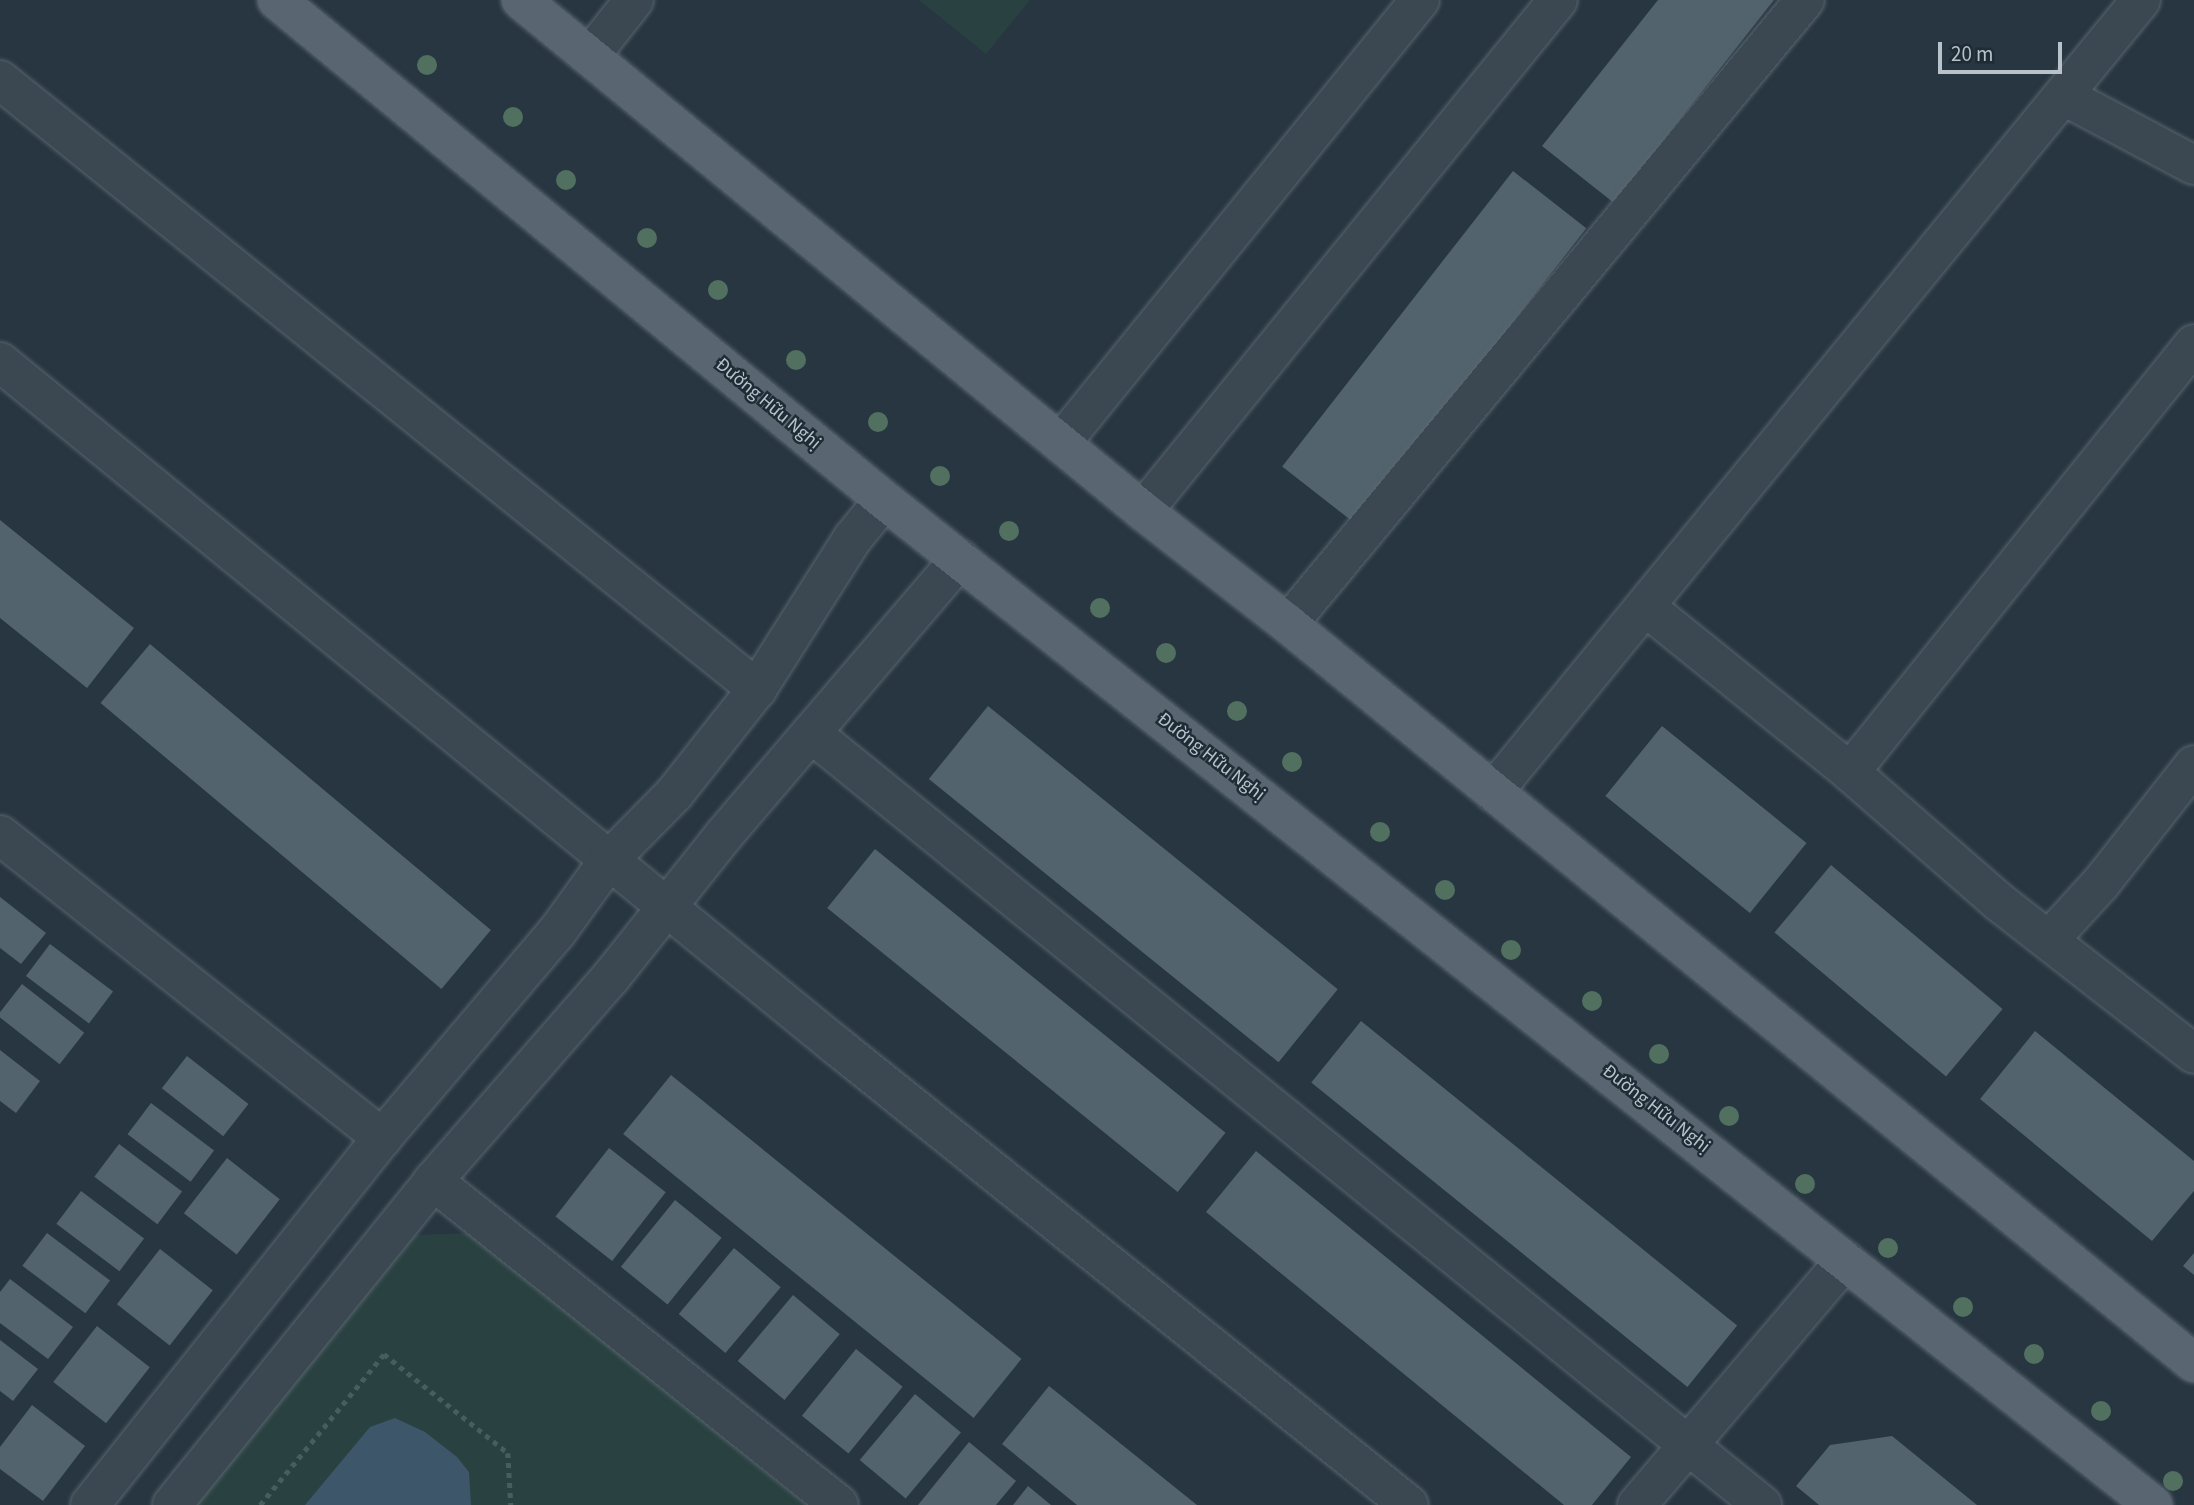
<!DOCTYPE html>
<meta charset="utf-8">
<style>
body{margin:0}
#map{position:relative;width:2194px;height:1505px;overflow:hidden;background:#273641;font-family:"Source Sans 3",sans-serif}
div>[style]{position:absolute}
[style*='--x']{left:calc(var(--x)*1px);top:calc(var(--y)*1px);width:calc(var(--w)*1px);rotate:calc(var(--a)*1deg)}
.green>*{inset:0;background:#294241}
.water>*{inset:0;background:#3d5669}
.building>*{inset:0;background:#52636e;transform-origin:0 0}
.path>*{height:4.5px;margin-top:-2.25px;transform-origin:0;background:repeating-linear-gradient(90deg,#475e5d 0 5px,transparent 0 10px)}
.roads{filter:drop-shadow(0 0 2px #59656e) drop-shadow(0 0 2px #59656e)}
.minor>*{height:38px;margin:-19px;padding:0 19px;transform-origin:19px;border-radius:19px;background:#3b4751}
.major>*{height:38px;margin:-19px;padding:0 19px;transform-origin:19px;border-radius:19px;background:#596671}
.trees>*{width:20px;height:20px;margin:-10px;border-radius:50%;background:#527060}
span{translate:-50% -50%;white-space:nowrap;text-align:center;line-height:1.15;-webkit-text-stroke:5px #1f2c36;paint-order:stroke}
.street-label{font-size:19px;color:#b8c2cb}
.scale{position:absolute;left:1938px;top:42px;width:124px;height:32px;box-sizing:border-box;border:4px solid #b8c2cb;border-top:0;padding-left:9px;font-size:21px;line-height:24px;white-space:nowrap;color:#b8c2cb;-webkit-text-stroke:5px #1f2c36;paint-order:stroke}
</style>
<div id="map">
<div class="green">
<div style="clip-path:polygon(919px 0,1030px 0,986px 54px)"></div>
<div style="clip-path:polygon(470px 1233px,806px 1505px,193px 1505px,414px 1235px)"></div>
</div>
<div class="water">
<div style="clip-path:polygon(395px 1418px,425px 1432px,457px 1457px,469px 1472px,471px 1505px,305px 1505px,370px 1427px)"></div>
</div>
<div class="building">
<div style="clip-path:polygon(1658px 0,1774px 0,1614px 203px,1542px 146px)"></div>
<div style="left:1513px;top:171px;width:93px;height:375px;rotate:38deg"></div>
<div style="clip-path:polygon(0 520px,134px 628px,87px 688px,0 618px)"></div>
<div style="left:150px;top:644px;width:445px;height:77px;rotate:40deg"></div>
<div style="left:988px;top:706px;width:450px;height:94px;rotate:39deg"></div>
<div style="left:1662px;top:726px;width:186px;height:90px;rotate:39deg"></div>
<div style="left:875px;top:849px;width:451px;height:76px;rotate:39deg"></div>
<div style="left:1831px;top:865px;width:224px;height:88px;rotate:40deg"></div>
<div style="clip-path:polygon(0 897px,46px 933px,21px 964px,0 948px)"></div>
<div style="left:50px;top:944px;width:79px;height:40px;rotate:37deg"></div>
<div style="left:22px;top:984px;width:79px;height:40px;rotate:38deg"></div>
<div style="left:1361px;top:1021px;width:484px;height:79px;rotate:39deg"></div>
<div style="clip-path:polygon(2035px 1031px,2194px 1161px,2194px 1191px,2152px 1241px,1980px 1099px)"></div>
<div style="clip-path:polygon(0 1050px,40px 1081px,16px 1113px,0 1101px)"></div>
<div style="left:187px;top:1056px;width:78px;height:41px;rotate:38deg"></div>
<div style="left:671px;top:1075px;width:451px;height:76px;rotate:39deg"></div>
<div style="left:151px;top:1103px;width:79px;height:39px;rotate:37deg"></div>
<div style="left:119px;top:1144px;width:79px;height:41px;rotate:37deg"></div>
<div style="left:609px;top:1148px;width:72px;height:87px;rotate:38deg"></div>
<div style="clip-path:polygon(1256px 1151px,1631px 1457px,1592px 1505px,1564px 1505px,1206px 1212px)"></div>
<div style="left:227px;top:1158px;width:67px;height:70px;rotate:38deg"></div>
<div style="left:81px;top:1191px;width:79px;height:41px;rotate:37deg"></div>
<div style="left:675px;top:1200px;width:60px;height:86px;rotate:39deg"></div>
<div style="left:47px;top:1233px;width:79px;height:41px;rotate:37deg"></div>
<div style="left:734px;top:1248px;width:61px;height:86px;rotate:40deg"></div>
<div style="left:160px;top:1249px;width:67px;height:70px;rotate:38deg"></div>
<div style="clip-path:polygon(2194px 1253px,2194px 1275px,2183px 1266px)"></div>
<div style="clip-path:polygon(10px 1279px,73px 1327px,48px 1359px,0 1323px,0 1292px)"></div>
<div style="left:793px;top:1295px;width:61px;height:86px;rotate:40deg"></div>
<div style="left:97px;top:1326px;width:67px;height:71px;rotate:38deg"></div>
<div style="clip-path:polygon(0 1340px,38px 1369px,13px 1401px,0 1391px)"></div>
<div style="left:856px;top:1349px;width:60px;height:86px;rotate:39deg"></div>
<div style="clip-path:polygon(1049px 1386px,1197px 1505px,1077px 1505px,1002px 1444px)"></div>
<div style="left:915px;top:1394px;width:60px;height:86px;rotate:40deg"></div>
<div style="clip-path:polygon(32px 1405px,85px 1446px,43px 1501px,0 1469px,0 1447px)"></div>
<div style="clip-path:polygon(1892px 1436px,1977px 1505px,1819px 1505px,1796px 1486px,1830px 1445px)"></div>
<div style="clip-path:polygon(969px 1442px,1016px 1481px,996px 1505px,918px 1505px)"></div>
<div style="clip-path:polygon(1028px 1486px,1051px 1505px,1013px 1505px)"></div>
</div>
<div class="path">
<div style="--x:260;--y:1505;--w:195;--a:-50.6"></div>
<div style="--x:384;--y:1354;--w:159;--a:38.6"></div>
<div style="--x:508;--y:1453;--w:52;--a:86.7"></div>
</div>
<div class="roads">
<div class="minor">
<div style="--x:590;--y:56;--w:71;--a:-51.8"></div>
<div style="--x:0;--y:80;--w:972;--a:38.82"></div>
<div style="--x:2064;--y:96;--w:147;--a:28"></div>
<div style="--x:0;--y:362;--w:1081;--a:39.26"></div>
<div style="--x:837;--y:1046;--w:733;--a:38.75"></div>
<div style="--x:1061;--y:443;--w:570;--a:-50.98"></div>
<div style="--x:1143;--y:511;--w:658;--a:-50.92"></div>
<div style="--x:1647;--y:608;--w:261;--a:38.9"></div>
<div style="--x:1850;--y:772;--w:198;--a:41.1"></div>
<div style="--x:1999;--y:902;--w:247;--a:37.9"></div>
<div style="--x:1288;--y:624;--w:810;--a:-50.36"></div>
<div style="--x:811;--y:733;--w:1225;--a:39.07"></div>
<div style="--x:1850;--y:772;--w:549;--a:-51.21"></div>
<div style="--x:1493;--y:792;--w:1023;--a:-50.71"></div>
<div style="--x:0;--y:835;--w:488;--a:38.4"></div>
<div style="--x:2049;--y:940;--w:77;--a:-47.6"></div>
<div style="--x:2101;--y:883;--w:150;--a:-51.8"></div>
<div style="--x:433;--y:1181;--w:519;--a:38.59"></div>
<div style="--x:90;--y:1505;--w:469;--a:-51.5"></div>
<div style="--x:382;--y:1138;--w:270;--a:-49.7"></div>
<div style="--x:557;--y:932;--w:89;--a:-54.2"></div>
<div style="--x:609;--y:860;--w:93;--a:-45.4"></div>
<div style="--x:674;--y:794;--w:134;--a:-51.7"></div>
<div style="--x:757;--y:689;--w:179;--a:-57.6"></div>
<div style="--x:853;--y:538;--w:49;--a:-50.8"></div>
<div style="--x:172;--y:1505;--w:416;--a:-51.1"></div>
<div style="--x:433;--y:1181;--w:271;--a:-48.9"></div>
<div style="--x:611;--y:977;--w:181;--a:-51.5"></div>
<div style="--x:724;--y:835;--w:363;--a:-49.5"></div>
<div style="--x:1637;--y:1505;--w:321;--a:-49.6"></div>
</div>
<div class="major">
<div style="--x:277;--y:0;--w:786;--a:39.48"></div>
<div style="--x:884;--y:500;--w:1619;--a:38.38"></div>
<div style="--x:521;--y:0;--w:805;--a:39.4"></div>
<div style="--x:1143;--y:511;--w:184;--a:37.9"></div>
<div style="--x:1288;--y:624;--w:1169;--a:39.2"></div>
</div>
</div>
<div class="trees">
<div style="left:427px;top:65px"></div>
<div style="left:513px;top:117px"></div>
<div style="left:566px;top:180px"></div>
<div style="left:647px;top:238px"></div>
<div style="left:718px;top:290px"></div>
<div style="left:796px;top:360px"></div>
<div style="left:878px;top:422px"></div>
<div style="left:940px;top:476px"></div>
<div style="left:1009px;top:531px"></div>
<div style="left:1100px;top:608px"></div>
<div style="left:1166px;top:653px"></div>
<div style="left:1237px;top:711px"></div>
<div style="left:1292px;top:762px"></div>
<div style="left:1380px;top:832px"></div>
<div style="left:1445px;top:890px"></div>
<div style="left:1511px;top:950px"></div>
<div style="left:1592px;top:1001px"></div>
<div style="left:1659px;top:1054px"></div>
<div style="left:1729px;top:1116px"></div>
<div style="left:1805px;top:1184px"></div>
<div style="left:1888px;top:1248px"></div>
<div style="left:1963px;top:1307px"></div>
<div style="left:2034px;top:1354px"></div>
<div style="left:2101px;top:1411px"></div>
<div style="left:2173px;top:1481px"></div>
</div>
<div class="street-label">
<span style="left:768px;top:404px;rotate:40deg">Đường Hữu Nghị</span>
<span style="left:1211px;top:757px;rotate:38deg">Đường Hữu Nghị</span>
<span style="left:1656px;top:1109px;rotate:38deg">Đường Hữu Nghị</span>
</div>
<div class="scale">20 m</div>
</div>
